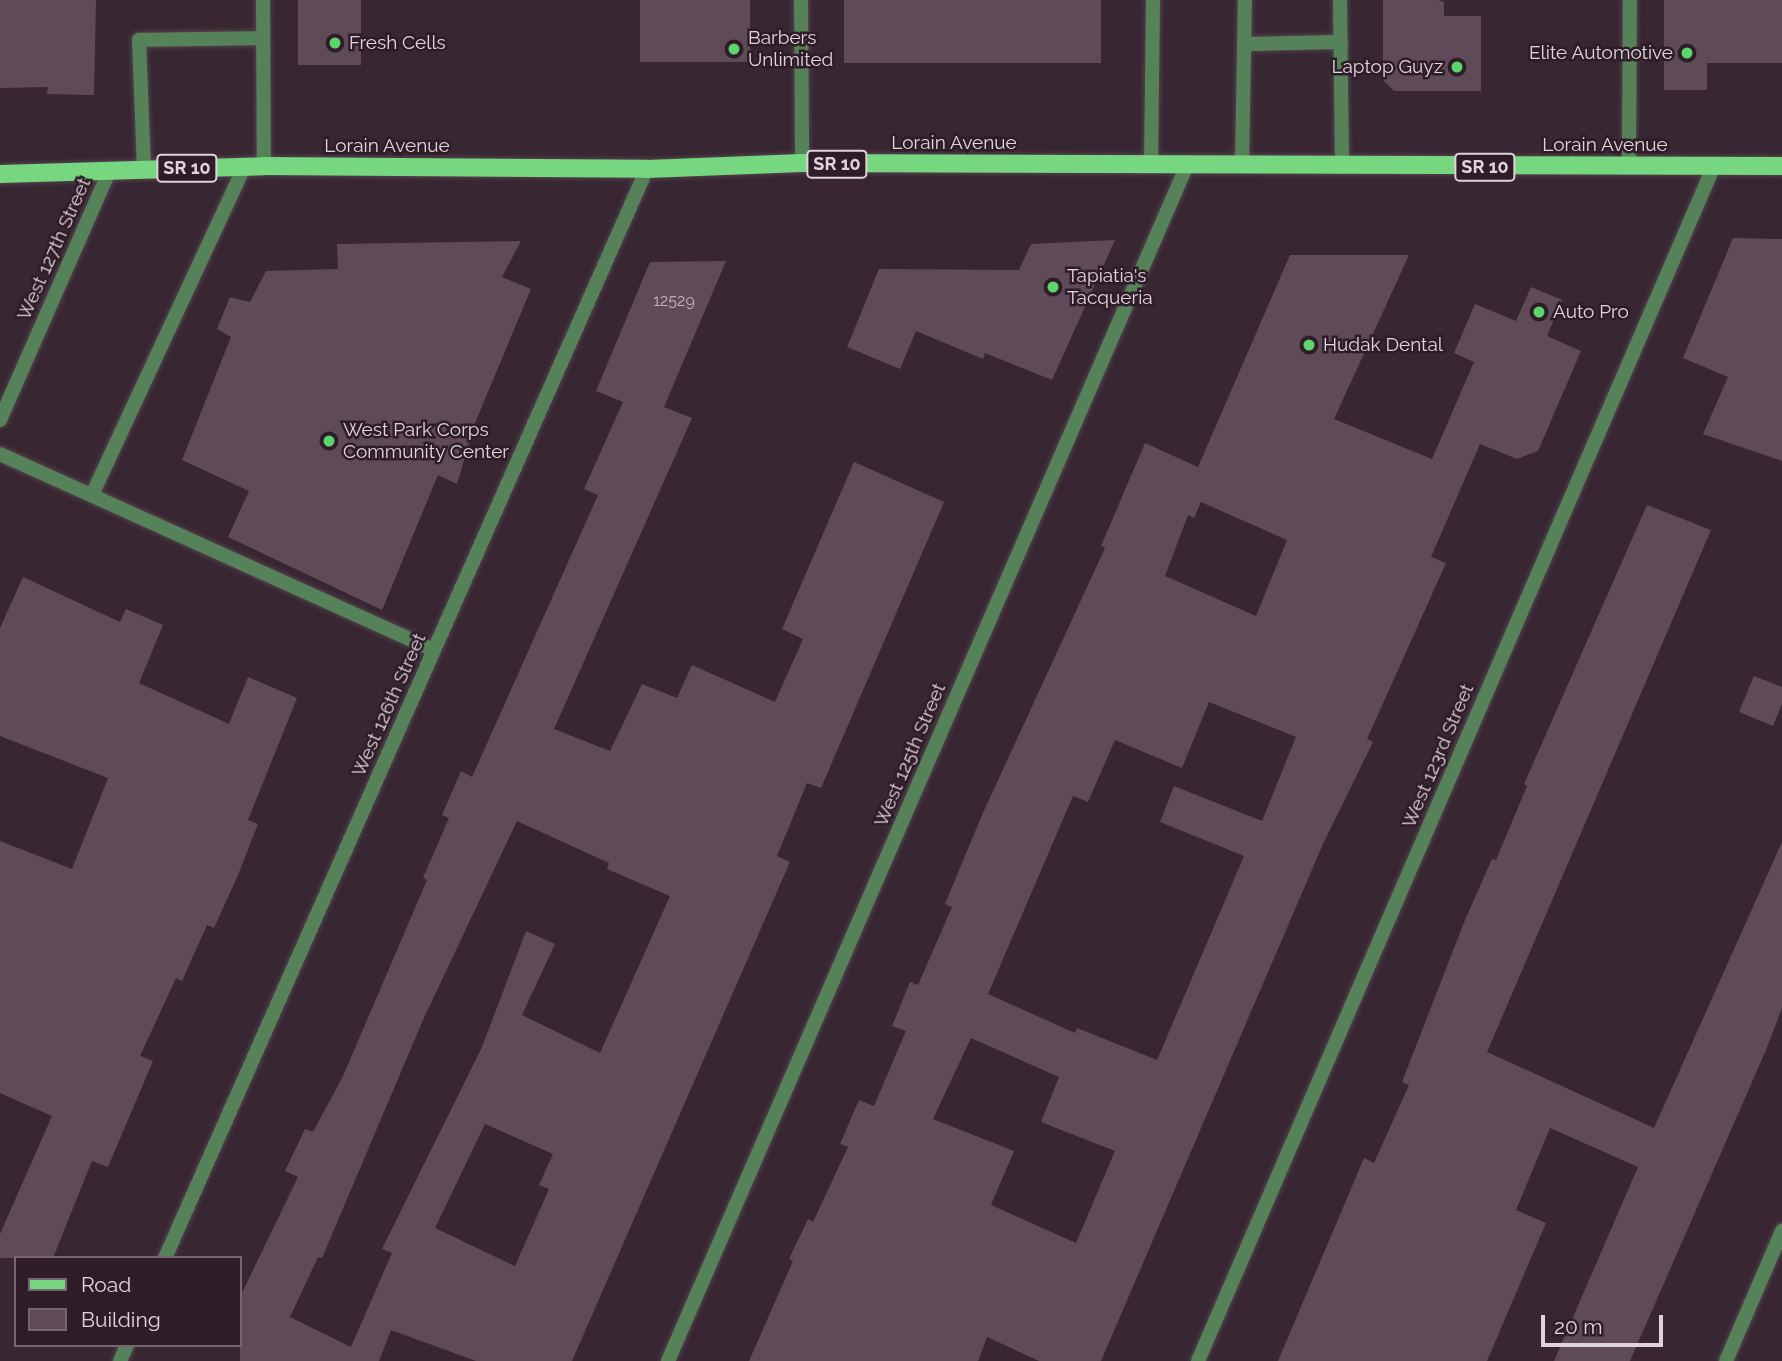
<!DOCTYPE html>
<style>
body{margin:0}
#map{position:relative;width:1782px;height:1361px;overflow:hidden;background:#382732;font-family:Raleway,sans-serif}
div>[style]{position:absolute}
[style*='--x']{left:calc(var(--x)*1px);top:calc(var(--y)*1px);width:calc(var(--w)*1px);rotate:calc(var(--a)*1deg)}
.building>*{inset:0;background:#5e4b57;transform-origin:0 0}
.roads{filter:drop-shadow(0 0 2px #53434d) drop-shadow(0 0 2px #53434d)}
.lane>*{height:14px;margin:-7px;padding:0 7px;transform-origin:7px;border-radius:7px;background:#558259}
.street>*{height:14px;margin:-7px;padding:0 7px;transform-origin:7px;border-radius:7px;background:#558259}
.primary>*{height:18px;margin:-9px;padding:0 9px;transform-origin:9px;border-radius:9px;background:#77d680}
.dots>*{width:19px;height:19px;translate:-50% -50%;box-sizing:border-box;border:4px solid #2e1d28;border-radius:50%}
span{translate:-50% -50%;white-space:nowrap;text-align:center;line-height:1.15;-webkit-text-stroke:5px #2e1d28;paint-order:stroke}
.number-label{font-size:16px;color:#c0b2ba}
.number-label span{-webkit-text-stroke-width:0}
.shield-label span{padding:2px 5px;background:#2e1d28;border:2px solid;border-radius:5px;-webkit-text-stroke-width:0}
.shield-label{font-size:18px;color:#e0d4db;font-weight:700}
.poi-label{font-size:19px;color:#e0d4db}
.left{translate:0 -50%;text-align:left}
.right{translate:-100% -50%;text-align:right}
.street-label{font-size:19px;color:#e0d4db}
.legend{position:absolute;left:14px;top:1256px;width:228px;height:91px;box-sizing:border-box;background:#2e1d28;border:2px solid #756670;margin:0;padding:9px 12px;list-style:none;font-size:21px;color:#e0d4db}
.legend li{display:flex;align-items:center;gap:14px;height:35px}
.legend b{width:35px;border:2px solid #756670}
.scale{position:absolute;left:1541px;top:1315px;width:122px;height:32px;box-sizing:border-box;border:4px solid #e0d4db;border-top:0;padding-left:9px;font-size:21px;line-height:24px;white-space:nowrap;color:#e0d4db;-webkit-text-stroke:5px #2e1d28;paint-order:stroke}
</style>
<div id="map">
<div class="building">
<div style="clip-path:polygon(0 0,96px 0,94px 95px,47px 94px,48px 87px,0 88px)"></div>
<div style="left:298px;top:0;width:63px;height:65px"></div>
<div style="left:640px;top:0;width:110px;height:62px"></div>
<div style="left:844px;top:0;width:257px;height:63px"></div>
<div style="clip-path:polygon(1383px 0,1438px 0,1444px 2px,1444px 16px,1481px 16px,1481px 91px,1394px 91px,1383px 80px)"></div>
<div style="clip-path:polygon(1664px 0,1782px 0,1782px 63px,1707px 63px,1707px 90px,1664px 90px)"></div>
<div style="clip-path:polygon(1733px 238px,1782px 239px,1782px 461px,1703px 434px,1728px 377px,1683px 358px)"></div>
<div style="clip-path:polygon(1115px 240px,1052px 380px,985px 353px,983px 359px,916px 331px,900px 369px,847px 347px,879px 269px,1019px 270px,1031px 244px)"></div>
<div style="clip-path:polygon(521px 241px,502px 277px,531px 289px,475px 423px,457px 484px,438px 475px,382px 610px,228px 537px,249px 491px,182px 460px,231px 337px,217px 329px,230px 297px,250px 302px,266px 271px,338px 269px,337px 244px)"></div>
<div style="clip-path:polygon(evenodd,1290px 255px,1409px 255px,1334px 419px,1432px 459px,1474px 362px,1454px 353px,1475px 304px,1516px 321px,1531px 287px,1562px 300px,1547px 336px,1581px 351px,1538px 451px,1517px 459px,1480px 444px,1431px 557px,1446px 563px,1367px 739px,1373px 742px,1323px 844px,1101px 1361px,1039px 1361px,987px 1337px,978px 1361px,749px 1361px,793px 1261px,789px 1259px,808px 1219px,813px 1222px,848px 1147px,840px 1144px,859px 1100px,874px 1106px,906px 1031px,892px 1026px,910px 982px,918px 985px,952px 907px,945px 904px,982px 815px,1105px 548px,1101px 546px,1145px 443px,1198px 467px,1290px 255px,1201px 502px,1287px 540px,1256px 616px,1165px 576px,1188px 515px,1194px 518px,1201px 502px,1290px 255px,1209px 702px,1296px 737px,1262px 821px,1174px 786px,1160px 822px,1244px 856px,1157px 1060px,1077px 1028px,1075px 1033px,988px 994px,1073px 796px,1088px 802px,1115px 740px,1182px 768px,1209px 702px,1290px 255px,971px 1038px,1059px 1077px,1041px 1122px,1115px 1151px,1076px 1243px,991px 1205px,1014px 1151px,933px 1119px,971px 1038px)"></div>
<div style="clip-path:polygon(evenodd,726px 261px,664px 407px,692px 418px,554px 729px,610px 751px,642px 684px,677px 698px,692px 665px,775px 702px,803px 639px,782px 629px,854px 462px,944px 502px,821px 788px,807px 783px,777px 856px,790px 862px,572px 1361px,476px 1361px,391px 1330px,379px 1361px,240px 1361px,240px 1297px,298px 1177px,285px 1171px,305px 1129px,313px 1132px,343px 1076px,427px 880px,423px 878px,449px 818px,442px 815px,461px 771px,472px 777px,598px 495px,584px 489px,623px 402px,596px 391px,650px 262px,726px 261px,517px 821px,609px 863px,607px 869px,670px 896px,600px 1053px,522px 1015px,555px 944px,526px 931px,482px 1047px,382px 1249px,392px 1253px,351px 1347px,290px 1317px,318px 1257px,322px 1258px,423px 1020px,517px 821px,726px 261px,485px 1124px,553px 1154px,539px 1185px,549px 1189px,515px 1266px,435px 1228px,485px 1124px)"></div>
<div style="clip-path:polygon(1647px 505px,1711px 530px,1487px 1052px,1654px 1128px,1782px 842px,1782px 1008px,1766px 1050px,1630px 1361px,1554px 1361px,1638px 1167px,1550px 1128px,1516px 1210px,1546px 1223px,1487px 1361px,1278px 1361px,1364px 1158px,1374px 1163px,1409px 1085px,1402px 1082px,1465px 920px,1492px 859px,1496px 860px,1527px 786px,1524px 784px)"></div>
<div style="clip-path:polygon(23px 577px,120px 622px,126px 609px,163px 625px,139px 683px,229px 724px,248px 677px,297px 698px,248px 820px,258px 824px,238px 875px,214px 928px,207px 925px,182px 981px,176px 978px,140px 1056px,153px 1061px,108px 1167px,92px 1161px,53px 1258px,0 1258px,0 1234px,52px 1116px,0 1093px,0 841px,72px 869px,108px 778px,0 736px,0 628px)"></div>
<div style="clip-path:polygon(1754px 676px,1782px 687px,1782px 704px,1773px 726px,1739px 712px)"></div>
</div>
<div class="roads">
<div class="lane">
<div style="--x:1245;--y:44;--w:96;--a:-1.2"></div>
<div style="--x:1151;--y:165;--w:165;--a:-89.3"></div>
<div style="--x:1242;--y:166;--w:166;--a:-89"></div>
<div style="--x:1629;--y:166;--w:166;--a:-89.7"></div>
<div style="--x:144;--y:169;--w:129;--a:-92.2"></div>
<div style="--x:139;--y:40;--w:124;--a:-0.9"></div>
<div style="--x:0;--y:454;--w:476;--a:24.3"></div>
<div style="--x:92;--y:495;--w:362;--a:-65.1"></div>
</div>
<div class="street">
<div style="--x:263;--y:0;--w:166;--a:89.7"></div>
<div style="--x:801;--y:0;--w:163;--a:89.6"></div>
<div style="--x:1340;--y:0;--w:167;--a:89.3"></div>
<div style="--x:0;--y:420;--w:273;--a:-66.3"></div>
<div style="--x:165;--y:1258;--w:1191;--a:-66.13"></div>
<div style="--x:120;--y:1361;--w:17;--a:-66"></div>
<div style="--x:668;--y:1361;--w:1304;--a:-66.54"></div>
<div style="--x:1198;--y:1361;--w:1302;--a:-66.65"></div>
<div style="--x:1726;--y:1361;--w:142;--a:-66.7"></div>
</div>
<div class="primary">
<div style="--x:0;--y:174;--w:264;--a:-1.7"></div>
<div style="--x:264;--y:166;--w:383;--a:0.4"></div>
<div style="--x:647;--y:169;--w:155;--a:-2.2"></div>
<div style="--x:802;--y:163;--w:980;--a:0.18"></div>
</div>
</div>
<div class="dots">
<div style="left:335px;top:43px;background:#5cd56d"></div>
<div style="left:734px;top:49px;background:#5cd56d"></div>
<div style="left:1687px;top:53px;background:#5cd56d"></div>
<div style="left:1457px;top:67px;background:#5cd56d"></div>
<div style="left:1053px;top:287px;background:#5cd56d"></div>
<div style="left:1539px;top:312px;background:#5cd56d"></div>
<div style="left:1309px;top:345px;background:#5cd56d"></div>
<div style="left:329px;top:441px;background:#5cd56d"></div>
</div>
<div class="number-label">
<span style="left:674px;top:301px">12529</span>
</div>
<div class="shield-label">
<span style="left:837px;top:164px">SR 10</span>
<span style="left:1485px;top:167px">SR 10</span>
<span style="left:187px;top:168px">SR 10</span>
</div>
<div class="poi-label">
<span class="left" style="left:748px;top:49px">Barbers<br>Unlimited</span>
<span class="left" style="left:349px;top:43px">Fresh Cells</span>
<span class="right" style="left:1673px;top:53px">Elite Automotive</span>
<span class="right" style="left:1443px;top:67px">Laptop Guyz</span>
<span class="left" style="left:1067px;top:287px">Tapiatia's<br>Tacqueria</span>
<span class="left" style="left:1553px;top:312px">Auto Pro</span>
<span class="left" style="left:1323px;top:345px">Hudak Dental</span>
<span class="left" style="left:343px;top:441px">West Park Corps<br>Community Center</span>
</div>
<div class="street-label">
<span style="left:954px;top:143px">Lorain Avenue</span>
<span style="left:1605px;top:145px">Lorain Avenue</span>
<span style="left:387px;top:146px">Lorain Avenue</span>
<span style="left:54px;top:249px;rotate:-66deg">West 127th Street</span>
<span style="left:389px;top:705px;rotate:-66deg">West 126th Street</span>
<span style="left:910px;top:755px;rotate:-67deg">West 125th Street</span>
<span style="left:1438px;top:756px;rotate:-67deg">West 123rd Street</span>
</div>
<ul class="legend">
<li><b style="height:9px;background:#77d680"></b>Road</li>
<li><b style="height:19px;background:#5e4b57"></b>Building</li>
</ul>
<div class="scale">20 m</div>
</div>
